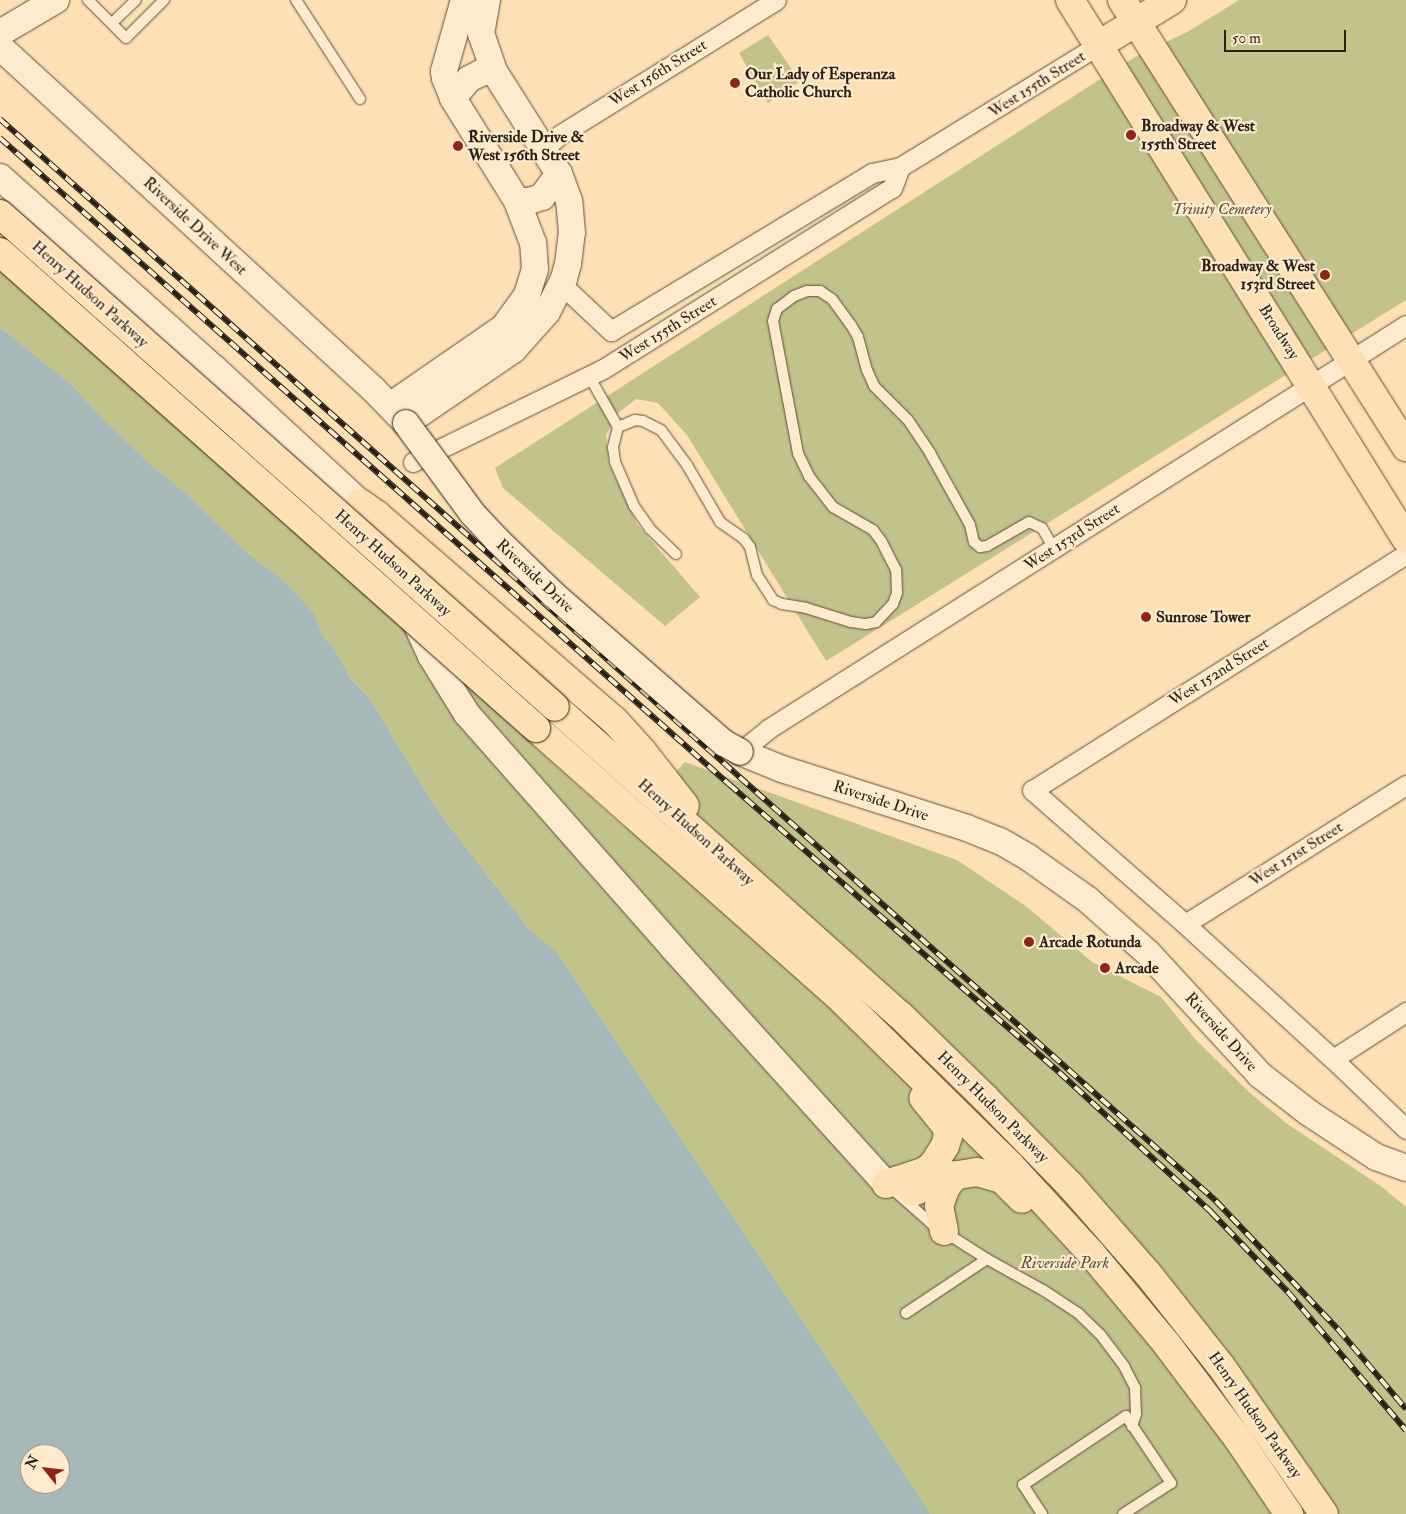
<!DOCTYPE html>
<style>
body{margin:0}
#map{position:relative;width:1406px;height:1514px;overflow:hidden;background:#fde0b3;font-family:"IM FELL Double Pica",serif}
div>[style]{position:absolute}
[style*='--x']{left:calc(var(--x)*1px);top:calc(var(--y)*1px);width:calc(var(--w)*1px);rotate:calc(var(--a)*1deg)}
.green>*{inset:0;background:#c2c28b}
.water>*{inset:0;background:#a5bab8}
.roads{filter:drop-shadow(0 0 1px #5e4f3d) drop-shadow(0 0 1px #5e4f3d)}
.lane>*{height:10px;margin:-5px;padding:0 5px;transform-origin:5px;border-radius:5px;background:#feebce}
.street>*{height:19px;margin:-9.5px;padding:0 9.5px;transform-origin:9.5px;border-radius:9.5px;background:#feebce}
.secondary>*{height:26px;margin:-13px;padding:0 13px;transform-origin:13px;border-radius:13px;background:#feebce}
.primary>*{height:28px;margin:-14px;padding:0 14px;transform-origin:14px;border-radius:14px;background:#fde0b3}
.highway>*{height:28px;margin:-14px;padding:0 14px;transform-origin:14px;border-radius:14px;background:#fde0b3}
.rail>*{height:5.5px;margin-top:-2.75px;transform-origin:0;background:repeating-linear-gradient(90deg,#feebce 0 11px,#291f16 0 22px);box-sizing:border-box;border-block:1px solid #291f16}
.bridges{filter:drop-shadow(0 0 1px #291f16) drop-shadow(0 0 1px #291f16)}
.secondary-bridge>*{height:26px;margin:-13px;padding:0 13px;transform-origin:13px;border-radius:13px;background:#feebce}
.highway-bridge>*{height:28px;margin:-14px;padding:0 14px;transform-origin:14px;border-radius:14px;background:#fde0b3}
.dots>*{width:14px;height:14px;translate:-50% -50%;box-sizing:border-box;border:2px solid #feebce;border-radius:50%}
span{translate:-50% -50%;white-space:nowrap;text-align:center;line-height:1.15;-webkit-text-stroke:4.5px #feebce;paint-order:stroke}
.street-label{font-size:16px;color:#291f16}
.poi-label{font-size:16px;color:#291f16;font-weight:700}
.left{translate:0 -50%;text-align:left}
.right{translate:-100% -50%;text-align:right}
.park-label{font-size:16px;color:#575039;font-style:italic}
.north{position:absolute;left:20px;top:1444px;width:50px;height:50px;box-sizing:border-box;background:#feebce;border:1px solid #a99984;border-radius:50%;rotate:299deg;font-size:14px;font-weight:700;line-height:20px;text-align:center;color:#291f16}
.north::after{content:'';display:block;margin:auto;width:18px;height:22px;background:#8f2418;clip-path:polygon(50% 0,100% 100%,50% 72%,0 100%)}
.scale{position:absolute;left:1224px;top:30px;width:122px;height:22px;box-sizing:border-box;border:2px solid #291f16;border-top:0;padding-left:6px;font-size:15px;line-height:18px;white-space:nowrap;color:#291f16;-webkit-text-stroke:4px #feebce;paint-order:stroke}
</style>
<div id="map">
<div class="green">
<div style="clip-path:polygon(1239px 0,1406px 0,1406px 300px,826px 661px,687px 435px,658px 403px,636px 399px,618px 413px,606px 435px,609px 464px,637px 524px,700px 597px,665px 626px,503px 488px,495px 468px,1091px 85px,1139px 55px,1189px 31px)"></div>
<div style="clip-path:polygon(768px 35px,800px 81px,768px 103px,739px 53px)"></div>
<div style="clip-path:polygon(0 266px,624px 827px,685px 762px,957px 860px,1027px 907px,1092px 962px,1161px 997px,1195px 1039px,1250px 1093px,1286px 1123px,1382px 1187px,1406px 1207px,1406px 1514px,931px 1514px,556px 951px,530px 930px,438px 811px,368px 696px,351px 679px,335px 649px,321px 633px,313px 614px,286px 582px,246px 552px,190px 497px,146px 460px,101px 417px,72px 385px,0 327px)"></div>
</div>
<div class="water">
<div style="clip-path:polygon(evenodd,0 327px,72px 385px,101px 417px,146px 460px,190px 497px,246px 552px,286px 582px,314px 614px,321px 633px,335px 649px,351px 679px,368px 696px,438px 811px,530px 930px,556px 951px,931px 1514px,0 1514px,0 327px,30px 1454px,60px 1454px,60px 1484px,30px 1484px,30px 1454px)"></div>
</div>
<div class="roads">
<div class="lane">
<div style="--x:88;--y:0;--w:54;--a:45"></div>
<div style="--x:126;--y:38;--w:54;--a:-45"></div>
<div style="--x:296;--y:0;--w:118;--a:57.1"></div>
<div style="--x:112;--y:23;--w:33;--a:-44"></div>
<div style="--x:589;--y:376;--w:59;--a:60.4"></div>
<div style="--x:618;--y:427;--w:21;--a:104"></div>
<div style="--x:613;--y:447;--w:15;--a:82"></div>
<div style="--x:615;--y:462;--w:48;--a:66.6"></div>
<div style="--x:634;--y:506;--w:28;--a:55"></div>
<div style="--x:650;--y:529;--w:36;--a:44"></div>
<div style="--x:618;--y:427;--w:18;--a:-22"></div>
<div style="--x:635;--y:420;--w:8;--a:7"></div>
<div style="--x:643;--y:421;--w:20;--a:27"></div>
<div style="--x:661;--y:430;--w:44;--a:53.4"></div>
<div style="--x:687;--y:465;--w:66;--a:59.9"></div>
<div style="--x:720;--y:522;--w:29;--a:35"></div>
<div style="--x:744;--y:539;--w:10;--a:53"></div>
<div style="--x:750;--y:547;--w:29;--a:76"></div>
<div style="--x:757;--y:575;--w:30;--a:57"></div>
<div style="--x:773;--y:600;--w:10;--a:24"></div>
<div style="--x:782;--y:604;--w:24;--a:9"></div>
<div style="--x:806;--y:608;--w:47;--a:17.3"></div>
<div style="--x:851;--y:622;--w:15;--a:8"></div>
<div style="--x:866;--y:624;--w:10;--a:-11"></div>
<div style="--x:876;--y:622;--w:25;--a:-47"></div>
<div style="--x:893;--y:604;--w:12;--a:-70"></div>
<div style="--x:897;--y:593;--w:23;--a:-92"></div>
<div style="--x:896;--y:570;--w:31;--a:-117"></div>
<div style="--x:882;--y:542;--w:15;--a:-127"></div>
<div style="--x:873;--y:530;--w:46;--a:-150.1"></div>
<div style="--x:833;--y:507;--w:39;--a:-128"></div>
<div style="--x:809;--y:476;--w:25;--a:-116"></div>
<div style="--x:798;--y:453;--w:134;--a:-100.7"></div>
<div style="--x:773;--y:321;--w:13;--a:-72"></div>
<div style="--x:777;--y:309;--w:21;--a:-37"></div>
<div style="--x:794;--y:296;--w:14;--a:-21"></div>
<div style="--x:807;--y:291;--w:13;--a:0"></div>
<div style="--x:820;--y:291;--w:14;--a:34"></div>
<div style="--x:832;--y:299;--w:32;--a:54"></div>
<div style="--x:851;--y:325;--w:14;--a:60"></div>
<div style="--x:858;--y:337;--w:34;--a:75"></div>
<div style="--x:867;--y:370;--w:17;--a:66"></div>
<div style="--x:874;--y:386;--w:48;--a:45"></div>
<div style="--x:908;--y:420;--w:40;--a:56"></div>
<div style="--x:930;--y:453;--w:82;--a:60.9"></div>
<div style="--x:970;--y:525;--w:17;--a:77"></div>
<div style="--x:974;--y:542;--w:8;--a:40"></div>
<div style="--x:980;--y:547;--w:7;--a:-8"></div>
<div style="--x:987;--y:546;--w:48;--a:-29.7"></div>
<div style="--x:1029;--y:522;--w:14;--a:25"></div>
<div style="--x:1042;--y:528;--w:24;--a:60"></div>
<div style="--x:889;--y:1186;--w:57;--a:41.5"></div>
<div style="--x:932;--y:1224;--w:65;--a:32.5"></div>
<div style="--x:987;--y:1259;--w:64;--a:29"></div>
<div style="--x:1043;--y:1290;--w:42;--a:33.3"></div>
<div style="--x:1078;--y:1313;--w:30;--a:44"></div>
<div style="--x:1100;--y:1334;--w:40;--a:53"></div>
<div style="--x:1124;--y:1366;--w:25;--a:63"></div>
<div style="--x:1135;--y:1388;--w:26;--a:88"></div>
<div style="--x:1136;--y:1414;--w:13;--a:108"></div>
<div style="--x:906;--y:1313;--w:97;--a:-33.7"></div>
<div style="--x:1042;--y:1514;--w:35;--a:-123"></div>
<div style="--x:1023;--y:1485;--w:124;--a:-33.8"></div>
<div style="--x:1126;--y:1416;--w:81;--a:56.1"></div>
<div style="--x:1171;--y:1483;--w:57;--a:147.1"></div>
</div>
<div class="street">
<div style="--x:543;--y:149;--w:23;--a:-40"></div>
<div style="--x:561;--y:134;--w:253;--a:-31.9"></div>
<div style="--x:561;--y:284;--w:69;--a:43.2"></div>
<div style="--x:611;--y:331;--w:305;--a:-31.2"></div>
<div style="--x:872;--y:173;--w:29;--a:-12"></div>
<div style="--x:900;--y:167;--w:231;--a:-31.6"></div>
<div style="--x:413;--y:462;--w:212;--a:-26.1"></div>
<div style="--x:603;--y:369;--w:341;--a:-32.1"></div>
<div style="--x:892;--y:188;--w:22;--a:-69"></div>
<div style="--x:1406;--y:554;--w:442;--a:147.7"></div>
<div style="--x:1032;--y:790;--w:203;--a:41.2"></div>
<div style="--x:1185;--y:924;--w:200;--a:42.4"></div>
<div style="--x:1333;--y:1059;--w:101;--a:43.8"></div>
<div style="--x:740;--y:752;--w:36;--a:-39"></div>
<div style="--x:768;--y:729;--w:755;--a:-32.34"></div>
<div style="--x:1185;--y:924;--w:261;--a:-32.2"></div>
<div style="--x:1333;--y:1059;--w:87;--a:-32.8"></div>
</div>
<div class="secondary">
<div style="--x:0;--y:33;--w:65;--a:-30.5"></div>
<div style="--x:0;--y:47;--w:507;--a:42.52"></div>
<div style="--x:374;--y:390;--w:46;--a:45.9"></div>
<div style="--x:406;--y:423;--w:130;--a:-34.3"></div>
<div style="--x:513;--y:350;--w:51;--a:-48.2"></div>
<div style="--x:547;--y:312;--w:38;--a:-63"></div>
<div style="--x:564;--y:278;--w:15;--a:-74"></div>
<div style="--x:568;--y:264;--w:31;--a:-83"></div>
<div style="--x:572;--y:233;--w:32;--a:-95"></div>
<div style="--x:569;--y:201;--w:29;--a:-110"></div>
<div style="--x:559;--y:174;--w:122;--a:-122.3"></div>
<div style="--x:494;--y:71;--w:39;--a:-109"></div>
<div style="--x:481;--y:34;--w:35;--a:-80"></div>
<div style="--x:453;--y:98;--w:25;--a:-50"></div>
<div style="--x:469;--y:79;--w:13;--a:-27"></div>
<div style="--x:481;--y:73;--w:13;--a:-9"></div>
<div style="--x:0;--y:177;--w:288;--a:41.8"></div>
<div style="--x:215;--y:369;--w:197;--a:42.7"></div>
<div style="--x:360;--y:503;--w:169;--a:65.1"></div>
<div style="--x:431;--y:656;--w:68;--a:58.2"></div>
<div style="--x:467;--y:714;--w:312;--a:48.6"></div>
<div style="--x:673;--y:948;--w:318;--a:47.9"></div>
<div style="--x:517;--y:201;--w:12;--a:0"></div>
<div style="--x:529;--y:201;--w:14;--a:-17"></div>
<div style="--x:542;--y:197;--w:29;--a:-54"></div>
<div style="--x:390;--y:406;--w:139;--a:-34.7"></div>
<div style="--x:504;--y:327;--w:39;--a:-54"></div>
<div style="--x:527;--y:295;--w:27;--a:-73"></div>
<div style="--x:535;--y:269;--w:26;--a:-94"></div>
<div style="--x:533;--y:243;--w:45;--a:-110.9"></div>
<div style="--x:517;--y:201;--w:121;--a:-121.9"></div>
<div style="--x:453;--y:98;--w:22;--a:-112"></div>
<div style="--x:445;--y:78;--w:7;--a:-98"></div>
<div style="--x:444;--y:71;--w:74;--a:-74.3"></div>
<div style="--x:740;--y:752;--w:45;--a:22"></div>
<div style="--x:782;--y:769;--w:194;--a:17.7"></div>
<div style="--x:967;--y:828;--w:35;--a:22"></div>
<div style="--x:1000;--y:841;--w:34;--a:30"></div>
<div style="--x:1029;--y:858;--w:72;--a:35.4"></div>
<div style="--x:1088;--y:900;--w:80;--a:41.5"></div>
<div style="--x:1148;--y:953;--w:166;--a:47.4"></div>
<div style="--x:1260;--y:1075;--w:62;--a:37.8"></div>
<div style="--x:1309;--y:1113;--w:80;--a:33.3"></div>
<div style="--x:1376;--y:1157;--w:32;--a:20"></div>
</div>
<div class="primary">
<div style="--x:1070;--y:0;--w:635;--a:58.06"></div>
<div style="--x:1122;--y:0;--w:530;--a:57.57"></div>
<div style="--x:1097;--y:46;--w:88;--a:-31.5"></div>
</div>
<div class="highway">
<div style="--x:360;--y:503;--w:21;--a:35"></div>
<div style="--x:377;--y:515;--w:313;--a:40.9"></div>
<div style="--x:614;--y:720;--w:43;--a:47.8"></div>
<div style="--x:643;--y:752;--w:68;--a:52.1"></div>
<div style="--x:555;--y:707;--w:462;--a:41.8"></div>
<div style="--x:900;--y:1015;--w:119;--a:44.3"></div>
<div style="--x:985;--y:1098;--w:122;--a:45.7"></div>
<div style="--x:1070;--y:1185;--w:118;--a:48.8"></div>
<div style="--x:1148;--y:1274;--w:117;--a:51.6"></div>
<div style="--x:1221;--y:1366;--w:180;--a:55.2"></div>
<div style="--x:536;--y:728;--w:402;--a:41.6"></div>
<div style="--x:837;--y:995;--w:243;--a:44.5"></div>
<div style="--x:1010;--y:1165;--w:120;--a:47.4"></div>
<div style="--x:1091;--y:1253;--w:117;--a:50.2"></div>
<div style="--x:1166;--y:1343;--w:120;--a:53.1"></div>
<div style="--x:1238;--y:1439;--w:91;--a:55.8"></div>
<div style="--x:886;--y:1184;--w:40;--a:-18"></div>
<div style="--x:924;--y:1172;--w:11;--a:-38"></div>
<div style="--x:933;--y:1165;--w:22;--a:-58"></div>
<div style="--x:945;--y:1146;--w:10;--a:-73"></div>
<div style="--x:948;--y:1136;--w:10;--a:-101"></div>
<div style="--x:946;--y:1126;--w:36;--a:-129"></div>
<div style="--x:913;--y:1192;--w:48;--a:-20.7"></div>
<div style="--x:958;--y:1175;--w:19;--a:-9"></div>
<div style="--x:977;--y:1172;--w:26;--a:16"></div>
<div style="--x:1002;--y:1179;--w:28;--a:45"></div>
<div style="--x:944;--y:1231;--w:25;--a:-101"></div>
<div style="--x:939;--y:1206;--w:20;--a:-70"></div>
<div style="--x:946;--y:1187;--w:15;--a:-53"></div>
</div>
</div>
<div class="rail">
<div style="--x:0;--y:119;--w:1628;--a:41.66"></div>
<div style="--x:1216;--y:1201;--w:177;--a:46.4"></div>
<div style="--x:1338;--y:1329;--w:105;--a:49.6"></div>
<div style="--x:0;--y:138;--w:974;--a:41.55"></div>
<div style="--x:729;--y:784;--w:438;--a:41.1"></div>
<div style="--x:1059;--y:1072;--w:207;--a:42.6"></div>
<div style="--x:1211;--y:1212;--w:111;--a:46.1"></div>
<div style="--x:1288;--y:1292;--w:182;--a:49.5"></div>
</div>
<div class="bridges">
<div class="secondary-bridge">
<div style="--x:406;--y:423;--w:112;--a:53.7"></div>
<div style="--x:472;--y:513;--w:37;--a:47"></div>
<div style="--x:497;--y:540;--w:78;--a:44"></div>
<div style="--x:553;--y:594;--w:227;--a:41.1"></div>
<div style="--x:724;--y:743;--w:18;--a:29"></div>
</div>
<div class="highway-bridge">
<div style="--x:0;--y:214;--w:742;--a:41.61"></div>
<div style="--x:0;--y:252;--w:717;--a:41.61"></div>
</div>
</div>
<div class="dots">
<div style="left:735px;top:83px;background:#8f2418"></div>
<div style="left:1131px;top:135px;background:#8f2418"></div>
<div style="left:458px;top:146px;background:#8f2418"></div>
<div style="left:1325px;top:275px;background:#8f2418"></div>
<div style="left:1146px;top:617px;background:#8f2418"></div>
<div style="left:1029px;top:942px;background:#8f2418"></div>
<div style="left:1105px;top:968px;background:#8f2418"></div>
</div>
<div class="street-label">
<span style="left:658px;top:73px;rotate:-32deg">West 156th Street</span>
<span style="left:1037px;top:84px;rotate:-32deg">West 155th Street</span>
<span style="left:195px;top:226px;rotate:43deg">Riverside Drive West</span>
<span style="left:90px;top:294px;rotate:42deg">Henry Hudson Parkway</span>
<span style="left:668px;top:329px;rotate:-32deg">West 155th Street</span>
<span style="left:1279px;top:332px;rotate:58deg">Broadway</span>
<span style="left:1072px;top:537px;rotate:-33deg">West 153rd Street</span>
<span style="left:393px;top:563px;rotate:42deg">Henry Hudson Parkway</span>
<span style="left:535px;top:576px;rotate:43deg">Riverside Drive</span>
<span style="left:1219px;top:672px;rotate:-32deg">West 152nd Street</span>
<span style="left:881px;top:801px;rotate:18deg">Riverside Drive</span>
<span style="left:696px;top:832px;rotate:42deg">Henry Hudson Parkway</span>
<span style="left:1296px;top:854px;rotate:-32deg">West 151st Street</span>
<span style="left:1221px;top:1032px;rotate:48deg">Riverside Drive</span>
<span style="left:993px;top:1107px;rotate:45deg">Henry Hudson Parkway</span>
<span style="left:1255px;top:1415px;rotate:55deg">Henry Hudson Parkway</span>
</div>
<div class="poi-label">
<span class="left" style="left:745px;top:83px">Our Lady of Esperanza<br>Catholic Church</span>
<span class="left" style="left:1141px;top:135px">Broadway &amp; West<br>155th Street</span>
<span class="left" style="left:468px;top:146px">Riverside Drive &amp;<br>West 156th Street</span>
<span class="right" style="left:1315px;top:275px">Broadway &amp; West<br>153rd Street</span>
<span class="left" style="left:1156px;top:617px">Sunrose Tower</span>
<span class="left" style="left:1039px;top:942px">Arcade Rotunda</span>
<span class="left" style="left:1115px;top:968px">Arcade</span>
</div>
<div class="park-label">
<span style="left:1222px;top:209px">Trinity Cemetery</span>
<span style="left:1065px;top:1263px">Riverside Park</span>
</div>
<div class="north">N</div>
<div class="scale">50 m</div>
</div>
